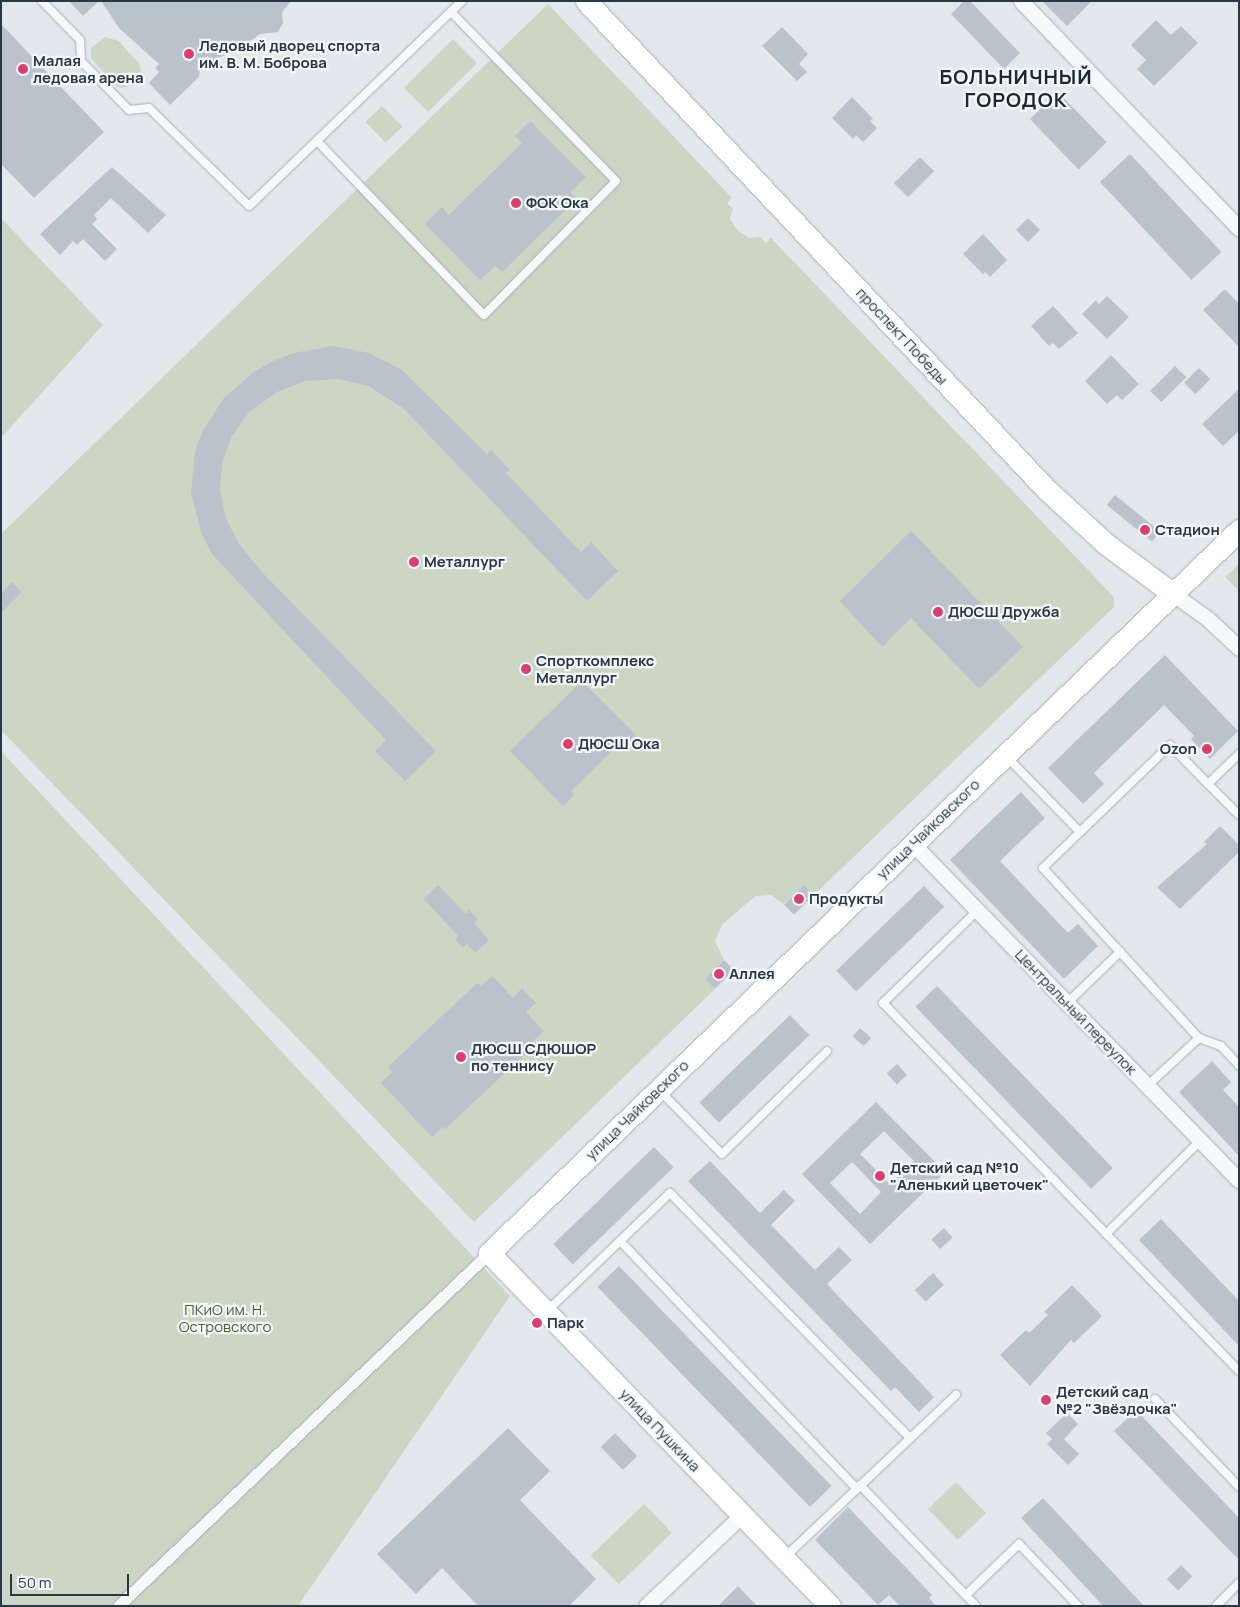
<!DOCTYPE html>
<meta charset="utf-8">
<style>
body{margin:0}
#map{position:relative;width:1240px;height:1607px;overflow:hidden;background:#e3e8ec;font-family:Manrope,sans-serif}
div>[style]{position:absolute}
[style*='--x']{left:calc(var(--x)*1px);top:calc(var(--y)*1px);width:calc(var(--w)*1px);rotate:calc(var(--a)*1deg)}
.green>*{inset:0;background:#cbd7c4;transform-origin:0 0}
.building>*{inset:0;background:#bac2cb;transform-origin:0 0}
.roads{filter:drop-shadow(0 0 1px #a7b0b7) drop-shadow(0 0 1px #a7b0b7)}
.service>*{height:8px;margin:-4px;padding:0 4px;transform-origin:4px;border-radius:4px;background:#f6f8fa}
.pedestrian>*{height:11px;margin:-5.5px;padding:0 5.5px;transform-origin:5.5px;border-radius:5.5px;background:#f6f8fa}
.minor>*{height:15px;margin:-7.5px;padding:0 7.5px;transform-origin:7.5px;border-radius:7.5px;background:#f6f8fa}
.secondary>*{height:21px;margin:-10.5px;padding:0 10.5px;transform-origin:10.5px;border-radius:10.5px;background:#fff}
.dots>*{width:14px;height:14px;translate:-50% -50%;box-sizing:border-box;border:2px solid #f3f7f9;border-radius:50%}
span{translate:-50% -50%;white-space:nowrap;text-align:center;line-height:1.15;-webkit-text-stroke:4.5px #f3f7f9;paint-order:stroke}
.poi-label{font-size:15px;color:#293846;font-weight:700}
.left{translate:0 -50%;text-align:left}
.right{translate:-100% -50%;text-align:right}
.street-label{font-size:15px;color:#293846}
.park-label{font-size:15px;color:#456335}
.district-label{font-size:20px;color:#1b2937;font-weight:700;letter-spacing:1px}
.frame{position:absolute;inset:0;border:2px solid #293846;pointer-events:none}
.scale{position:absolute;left:10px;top:1574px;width:119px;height:22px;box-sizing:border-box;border:2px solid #293846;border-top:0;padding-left:6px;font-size:15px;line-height:18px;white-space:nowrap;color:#293846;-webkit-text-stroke:4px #f3f7f9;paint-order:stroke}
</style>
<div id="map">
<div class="green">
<div style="clip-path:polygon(548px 4px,732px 198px,727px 203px,733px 209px,730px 219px,738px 231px,750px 238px,760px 237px,766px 243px,771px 238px,1114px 597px,1114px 607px,814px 895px,804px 885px,784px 904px,771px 895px,755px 896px,722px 925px,715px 941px,724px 960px,705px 979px,715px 989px,474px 1222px,1px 730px,1px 534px)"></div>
<div style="clip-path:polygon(105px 37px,119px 41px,140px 65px,141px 75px,133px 85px,121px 88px,116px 86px,91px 58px,91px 48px)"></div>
<div style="left:453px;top:39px;width:34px;height:69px;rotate:45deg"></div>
<div style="left:382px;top:106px;width:29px;height:23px;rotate:46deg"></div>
<div style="clip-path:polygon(1px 218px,103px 325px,1px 438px)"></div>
<div style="clip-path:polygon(1239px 564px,1239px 591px,1225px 577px)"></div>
<div style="clip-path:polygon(1px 751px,510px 1296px,298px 1606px,1px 1606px)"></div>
<div style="left:956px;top:1482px;width:43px;height:39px;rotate:46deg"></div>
<div style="left:644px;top:1504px;width:40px;height:74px;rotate:46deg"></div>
</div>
<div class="building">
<div style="clip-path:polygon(69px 1px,99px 1px,83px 16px)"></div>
<div style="clip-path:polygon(101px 1px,291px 1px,282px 12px,283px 23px,278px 32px,260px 34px,238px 50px,201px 65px,199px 77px,170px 105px,149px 83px,159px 72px,155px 68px,159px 64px,119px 28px)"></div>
<div style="clip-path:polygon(964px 1px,970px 1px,1020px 53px,1004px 69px,951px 14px)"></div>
<div style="clip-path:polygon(1042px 1px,1092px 1px,1067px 26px)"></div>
<div style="clip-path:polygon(1156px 20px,1171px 35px,1181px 26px,1198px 43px,1154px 86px,1137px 69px,1146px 60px,1131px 45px)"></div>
<div style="clip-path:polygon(1px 24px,104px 132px,34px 198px,1px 164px)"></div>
<div style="clip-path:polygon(782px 27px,808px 54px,799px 64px,807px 72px,797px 81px,762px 46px)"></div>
<div style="left:1058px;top:92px;width:70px;height:39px;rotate:46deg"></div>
<div style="clip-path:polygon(852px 97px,873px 119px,870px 121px,877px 128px,863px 142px,856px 135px,853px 139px,832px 118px)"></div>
<div style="clip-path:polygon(530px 121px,586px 177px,570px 192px,577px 199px,502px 272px,495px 266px,480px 280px,425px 224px,442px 207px,449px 215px,522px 143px,515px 136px)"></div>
<div style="left:1130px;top:154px;width:134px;height:41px;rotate:47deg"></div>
<div style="left:920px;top:157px;width:20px;height:37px;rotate:45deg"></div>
<div style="clip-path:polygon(112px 167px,166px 215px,148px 233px,111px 198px,94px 215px,97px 219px,92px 224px,117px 249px,105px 261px,83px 239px,77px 245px,73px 241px,60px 255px,40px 234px)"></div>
<div style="left:1028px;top:218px;width:17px;height:17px;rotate:45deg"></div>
<div style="clip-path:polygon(983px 234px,1007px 260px,990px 277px,985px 272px,983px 274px,963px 254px)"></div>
<div style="clip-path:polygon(1225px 289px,1239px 304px,1239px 347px,1203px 310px)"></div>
<div style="clip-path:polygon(1107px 296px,1129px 317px,1107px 339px,1082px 314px,1096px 300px,1099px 304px)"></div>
<div style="clip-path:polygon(1053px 306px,1078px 333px,1059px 349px,1053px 343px,1049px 346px,1031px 326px)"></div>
<div style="clip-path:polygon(333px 346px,369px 353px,402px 370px,487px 454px,491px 450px,510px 470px,506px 473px,581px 552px,591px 542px,618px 571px,587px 601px,403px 408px,368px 386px,338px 379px,305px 381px,277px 392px,249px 412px,232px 436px,222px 463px,220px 489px,226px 519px,239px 544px,260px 570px,436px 751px,405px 781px,375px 751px,386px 740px,212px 554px,202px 535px,191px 493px,195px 451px,202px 432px,224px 398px,255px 371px,275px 360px,294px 353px)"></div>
<div style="clip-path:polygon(1111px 355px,1139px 384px,1122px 400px,1117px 395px,1107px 404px,1085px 381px)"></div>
<div style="left:1175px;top:366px;width:16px;height:35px;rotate:45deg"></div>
<div style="left:1199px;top:368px;width:16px;height:21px;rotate:45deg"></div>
<div style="clip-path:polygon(1239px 389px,1239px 431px,1223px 446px,1202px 424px)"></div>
<div style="left:1115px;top:495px;width:58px;height:13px;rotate:39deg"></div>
<div style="clip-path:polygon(911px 531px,1023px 647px,979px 689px,911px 618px,882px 647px,840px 601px)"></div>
<div style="clip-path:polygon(12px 582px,22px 592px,1px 613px,1px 593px)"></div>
<div style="clip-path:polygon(1165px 655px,1238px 731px,1210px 759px,1191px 739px,1194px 736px,1164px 705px,1094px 773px,1104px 784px,1083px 804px,1048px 768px)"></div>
<div style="clip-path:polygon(582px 681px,636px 735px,624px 747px,620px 743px,571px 791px,574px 795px,563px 806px,510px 751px)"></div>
<div style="clip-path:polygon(1021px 792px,1045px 818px,1000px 861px,1068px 933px,1078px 924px,1098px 946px,1064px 979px,950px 860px)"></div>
<div style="clip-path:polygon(1220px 826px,1239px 845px,1239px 852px,1180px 909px,1157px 887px,1207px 844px,1204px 842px)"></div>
<div style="clip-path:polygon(438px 885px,466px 914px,469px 910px,478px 919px,474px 923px,489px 940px,475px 953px,467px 944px,463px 948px,455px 939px,458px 936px,424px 899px)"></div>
<div style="left:804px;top:885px;width:14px;height:28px;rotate:45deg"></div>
<div style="left:924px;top:886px;width:29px;height:122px;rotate:46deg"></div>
<div style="left:724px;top:960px;width:14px;height:27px;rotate:45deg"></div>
<div style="clip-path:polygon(492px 976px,513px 998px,522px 988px,530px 997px,536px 1003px,526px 1012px,544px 1031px,531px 1043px,534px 1046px,445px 1129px,443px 1127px,432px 1137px,381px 1083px,392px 1072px,388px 1067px,477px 983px,481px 986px)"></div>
<div style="left:937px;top:986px;width:253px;height:30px;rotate:46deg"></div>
<div style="left:790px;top:1015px;width:28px;height:126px;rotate:46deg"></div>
<div style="left:860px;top:1028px;width:15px;height:11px;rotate:42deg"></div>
<div style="clip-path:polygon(1212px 1061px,1231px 1082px,1223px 1090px,1239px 1107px,1239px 1156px,1179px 1092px)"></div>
<div style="left:897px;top:1064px;width:15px;height:14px;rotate:48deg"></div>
<div style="clip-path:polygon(evenodd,876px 1102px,945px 1172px,870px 1244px,802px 1174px,876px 1102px,884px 1131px,914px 1161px,890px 1184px,860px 1154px,884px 1131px,876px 1102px,852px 1162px,881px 1192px,860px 1214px,830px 1183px,852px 1162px)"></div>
<div style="left:654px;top:1147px;width:28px;height:140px;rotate:46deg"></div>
<div style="clip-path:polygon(710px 1161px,760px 1213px,784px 1190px,795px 1201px,771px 1225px,815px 1270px,839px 1247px,852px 1260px,827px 1284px,934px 1397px,919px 1412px,895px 1387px,891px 1391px,688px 1181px)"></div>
<div style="clip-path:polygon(1161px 1219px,1239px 1301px,1239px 1346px,1139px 1240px)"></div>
<div style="left:944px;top:1228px;width:13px;height:17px;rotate:48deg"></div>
<div style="left:619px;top:1266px;width:306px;height:30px;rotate:46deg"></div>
<div style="left:933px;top:1273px;width:16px;height:25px;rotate:47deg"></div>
<div style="clip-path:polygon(1072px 1285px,1102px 1316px,1074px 1343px,1071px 1340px,1030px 1386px,1000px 1355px,1026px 1330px,1029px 1333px,1048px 1315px,1044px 1312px)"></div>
<div style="clip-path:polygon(1136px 1410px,1239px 1518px,1239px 1560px,1114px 1431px)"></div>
<div style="clip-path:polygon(1067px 1413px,1078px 1424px,1064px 1439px,1079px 1454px,1068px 1465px,1047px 1444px,1052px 1439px,1046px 1433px)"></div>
<div style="clip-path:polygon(508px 1428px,550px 1471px,520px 1500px,596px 1579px,569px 1606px,478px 1606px,442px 1568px,416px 1594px,377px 1554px)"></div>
<div style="left:615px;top:1433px;width:32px;height:20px;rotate:46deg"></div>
<div style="clip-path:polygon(1043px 1498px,1144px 1606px,1103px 1606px,1068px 1568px,1021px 1518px)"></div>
<div style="clip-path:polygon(848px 1507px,932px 1595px,929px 1598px,936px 1606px,900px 1606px,889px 1595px,878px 1605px,815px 1540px)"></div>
<div style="left:1181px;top:1565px;width:16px;height:20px;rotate:45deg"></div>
<div style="clip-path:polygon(738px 1586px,757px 1606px,718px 1606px)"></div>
</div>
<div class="roads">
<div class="service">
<div style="--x:42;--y:1;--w:54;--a:45.7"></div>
<div style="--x:80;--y:40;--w:21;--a:87"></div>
<div style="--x:81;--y:61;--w:69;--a:45.6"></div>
<div style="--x:129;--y:110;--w:20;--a:-6"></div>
<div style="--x:149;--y:108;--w:140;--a:44.4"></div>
<div style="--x:249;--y:206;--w:296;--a:-43.9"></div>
<div style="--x:317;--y:141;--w:241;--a:46.2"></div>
<div style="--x:484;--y:315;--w:188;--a:-45.4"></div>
<div style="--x:616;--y:181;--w:236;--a:-134.3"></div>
<div style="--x:1239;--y:754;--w:43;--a:135.9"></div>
<div style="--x:1208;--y:784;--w:44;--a:45"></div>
<div style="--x:1007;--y:757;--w:105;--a:45.8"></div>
<div style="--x:1080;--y:832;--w:52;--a:135.8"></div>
<div style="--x:1043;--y:868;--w:231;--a:47.5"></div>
<div style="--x:1199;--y:1038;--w:23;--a:20"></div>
<div style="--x:1221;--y:1046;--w:26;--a:47"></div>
<div style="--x:1080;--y:832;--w:125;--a:-44"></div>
<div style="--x:1170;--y:745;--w:54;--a:45.7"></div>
<div style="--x:977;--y:911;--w:132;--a:135.6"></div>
<div style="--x:883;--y:1003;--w:512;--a:45.95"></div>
<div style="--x:1067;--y:1003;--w:74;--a:-43.9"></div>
<div style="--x:1147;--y:1086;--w:71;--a:-42.7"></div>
<div style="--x:660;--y:1091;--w:88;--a:45.5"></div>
<div style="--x:722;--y:1154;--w:147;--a:-44.4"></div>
<div style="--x:1106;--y:1234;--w:132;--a:-44.7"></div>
<div style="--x:620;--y:1241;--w:343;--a:46.3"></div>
<div style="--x:548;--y:1310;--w:169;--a:-43.8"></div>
<div style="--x:670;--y:1193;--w:343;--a:45.6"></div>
<div style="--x:1155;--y:1399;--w:122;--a:46.3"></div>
<div style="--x:860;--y:1485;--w:168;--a:46.2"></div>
<div style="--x:785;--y:1557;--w:236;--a:-43.5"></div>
<div style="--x:966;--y:1595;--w:74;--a:-43.9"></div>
<div style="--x:1019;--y:1544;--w:86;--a:46.4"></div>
<div style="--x:1216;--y:1606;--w:33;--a:-45"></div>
</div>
<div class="pedestrian">
<div style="--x:118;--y:1606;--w:512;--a:-43.58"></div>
</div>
<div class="minor">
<div style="--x:1021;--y:1;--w:315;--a:46.2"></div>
<div style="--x:1172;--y:593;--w:44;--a:35.8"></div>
<div style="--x:1208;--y:619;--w:42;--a:43.1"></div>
<div style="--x:913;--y:844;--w:468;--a:45.9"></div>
<div style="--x:646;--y:1606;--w:132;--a:-43.5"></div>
</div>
<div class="secondary">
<div style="--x:586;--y:1;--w:671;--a:46.69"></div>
<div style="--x:1046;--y:489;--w:81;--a:42.5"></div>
<div style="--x:1106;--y:544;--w:82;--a:36.6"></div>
<div style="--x:830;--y:1606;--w:491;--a:-134"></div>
<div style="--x:489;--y:1253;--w:1042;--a:-43.95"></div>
</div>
</div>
<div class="dots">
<div style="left:189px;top:54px;background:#d9406e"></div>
<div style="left:23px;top:69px;background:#d9406e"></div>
<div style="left:516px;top:203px;background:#d9406e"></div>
<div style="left:1145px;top:530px;background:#d9406e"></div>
<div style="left:414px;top:562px;background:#d9406e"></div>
<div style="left:938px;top:612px;background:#d9406e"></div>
<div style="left:526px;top:669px;background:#d9406e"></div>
<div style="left:568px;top:744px;background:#d9406e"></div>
<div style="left:1207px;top:749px;background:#d9406e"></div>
<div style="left:799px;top:899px;background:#d9406e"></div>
<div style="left:719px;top:974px;background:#d9406e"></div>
<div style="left:461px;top:1057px;background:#d9406e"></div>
<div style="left:880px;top:1176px;background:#d9406e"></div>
<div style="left:537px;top:1323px;background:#d9406e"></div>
<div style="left:1046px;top:1400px;background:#d9406e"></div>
</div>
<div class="poi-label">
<span class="left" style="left:199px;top:54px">Ледовый дворец спорта<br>им. В. М. Боброва</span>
<span class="left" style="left:33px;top:69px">Малая<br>ледовая арена</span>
<span class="left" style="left:526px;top:203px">ФОК Ока</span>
<span class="left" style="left:1155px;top:530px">Стадион</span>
<span class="left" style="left:424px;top:562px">Металлург</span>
<span class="left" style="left:948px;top:612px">ДЮСШ Дружба</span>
<span class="left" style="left:536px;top:669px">Спорткомплекс<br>Металлург</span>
<span class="left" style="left:578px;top:744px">ДЮСШ Ока</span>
<span class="right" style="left:1197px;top:749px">Ozon</span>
<span class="left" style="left:809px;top:899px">Продукты</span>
<span class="left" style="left:729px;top:974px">Аллея</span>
<span class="left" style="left:471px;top:1057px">ДЮСШ СДЮШОР<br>по теннису</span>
<span class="left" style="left:890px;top:1176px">Детский сад №10<br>"Аленький цветочек"</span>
<span class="left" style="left:547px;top:1323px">Парк</span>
<span class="left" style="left:1056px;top:1400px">Детский сад<br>№2 "Звёздочка"</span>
</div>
<div class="street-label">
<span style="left:902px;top:336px;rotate:47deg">проспект Победы</span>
<span style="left:928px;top:829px;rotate:-44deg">улица Чайковского</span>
<span style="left:1076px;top:1012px;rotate:46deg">Центральный переулок</span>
<span style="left:637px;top:1110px;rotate:-44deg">улица Чайковского</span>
<span style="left:660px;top:1430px;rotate:46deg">улица Пушкина</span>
</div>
<div class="park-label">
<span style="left:225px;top:1318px">ПКиО им. Н.<br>Островского</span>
</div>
<div class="district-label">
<span style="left:1016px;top:88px">БОЛЬНИЧНЫЙ<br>ГОРОДОК</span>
</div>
<div class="frame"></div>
<div class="scale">50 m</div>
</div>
